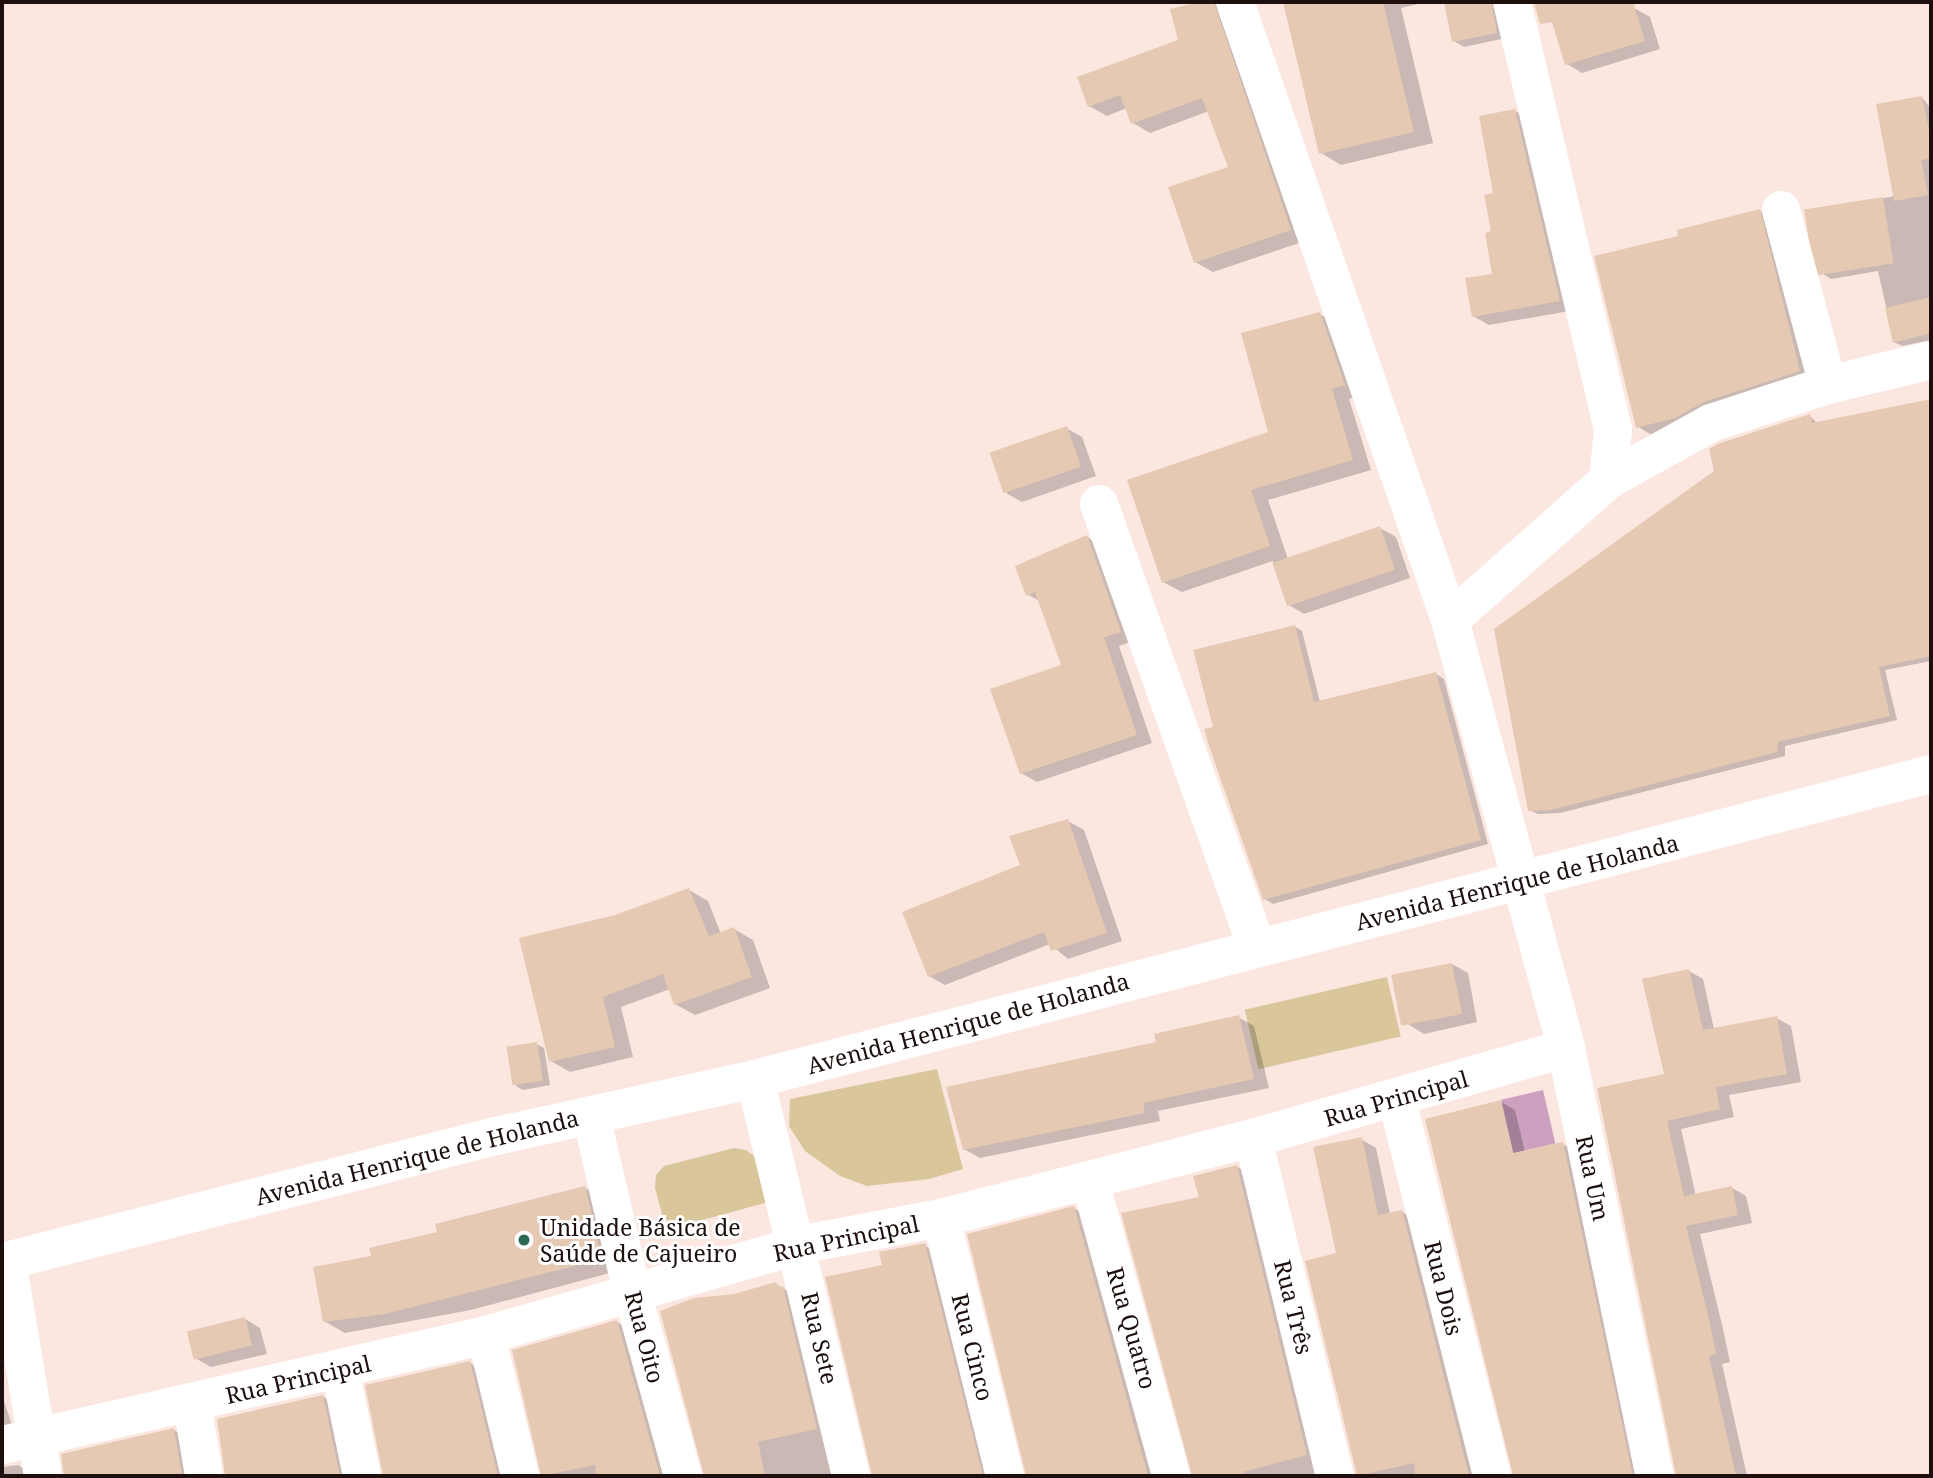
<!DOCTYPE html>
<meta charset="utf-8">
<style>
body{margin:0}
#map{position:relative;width:1933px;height:1478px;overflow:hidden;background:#fce6e0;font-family:"Noto Serif",serif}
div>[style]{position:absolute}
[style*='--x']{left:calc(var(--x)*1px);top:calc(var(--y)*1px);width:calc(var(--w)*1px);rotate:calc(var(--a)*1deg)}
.green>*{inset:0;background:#d9c79b;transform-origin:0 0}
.water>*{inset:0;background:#cda0bf;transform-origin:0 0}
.shadow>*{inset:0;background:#0003}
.building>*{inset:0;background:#e5c9b3;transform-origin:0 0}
.minor>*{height:38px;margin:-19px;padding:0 19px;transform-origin:19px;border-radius:19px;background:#fff}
.primary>*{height:38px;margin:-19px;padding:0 19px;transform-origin:19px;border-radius:19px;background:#fff}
.dots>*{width:19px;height:19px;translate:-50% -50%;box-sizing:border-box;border:4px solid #fff;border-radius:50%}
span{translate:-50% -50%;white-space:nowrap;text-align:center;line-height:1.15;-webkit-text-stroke:6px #fff;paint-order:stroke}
.street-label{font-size:23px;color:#1c0f0d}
.poi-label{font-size:23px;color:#1c0f0d}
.left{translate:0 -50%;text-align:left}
.frame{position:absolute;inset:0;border:4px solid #1c0f0d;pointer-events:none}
</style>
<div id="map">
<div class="green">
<div style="left:1387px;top:977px;width:61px;height:146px;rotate:77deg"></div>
<div style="clip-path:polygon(937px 1069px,963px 1169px,929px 1179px,867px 1186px,840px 1176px,805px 1151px,789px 1126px,790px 1099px)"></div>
<div style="clip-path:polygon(734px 1148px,746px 1150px,758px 1159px,770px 1196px,765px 1203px,684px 1225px,670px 1223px,663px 1217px,655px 1188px,656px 1175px,664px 1166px)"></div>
</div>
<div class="water">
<div style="left:1543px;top:1090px;width:55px;height:43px;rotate:77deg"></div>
</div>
<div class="shadow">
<div style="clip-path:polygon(1216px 2px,1231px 11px,1308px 240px,1213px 272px,1195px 262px,1230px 168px,1209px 111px,1150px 133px,1133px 123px,1127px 108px,1107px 116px,1089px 106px,1180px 41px,1172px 10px)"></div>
<div style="clip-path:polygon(1285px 2px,1427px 2px,1401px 8px,1433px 143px,1341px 165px,1321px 153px)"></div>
<div style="clip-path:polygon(1446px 2px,1500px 2px,1506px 38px,1464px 47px,1454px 41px)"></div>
<div style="clip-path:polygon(1634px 8px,1650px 17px,1660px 49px,1582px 73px,1567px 64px)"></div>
<div style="clip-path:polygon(1922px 97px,1931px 109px,1931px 340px,1902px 346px,1894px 342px,1878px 271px,1831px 279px,1823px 274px,1806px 213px,1895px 196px)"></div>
<div style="clip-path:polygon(1515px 111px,1530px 120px,1575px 310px,1489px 325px,1473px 316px,1494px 275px,1495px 195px)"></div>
<div style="clip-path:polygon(1760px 211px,1775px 220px,1814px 380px,1653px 436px,1637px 426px,1681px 238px)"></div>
<div style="clip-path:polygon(1319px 314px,1338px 324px,1363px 395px,1349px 399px,1371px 470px,1268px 500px,1288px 559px,1380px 528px,1396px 537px,1410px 578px,1304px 614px,1289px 605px,1273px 561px,1182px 592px,1163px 582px,1270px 433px)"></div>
<div style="clip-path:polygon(1931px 400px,1931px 661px,1885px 670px,1897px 720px,1785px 746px,1785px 756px,1560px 813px,1538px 814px,1530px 810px,1810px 416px,1818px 424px)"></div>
<div style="clip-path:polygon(1066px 428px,1082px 437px,1096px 476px,1022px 502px,1006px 493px)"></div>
<div style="clip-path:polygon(1087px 537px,1102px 546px,1136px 640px,1119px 646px,1152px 743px,1037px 782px,1021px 773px,1063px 666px,1041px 602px,1027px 594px)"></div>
<div style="clip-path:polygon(1294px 626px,1302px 631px,1320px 702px,1436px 674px,1444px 679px,1488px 844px,1273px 904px,1265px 899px,1215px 728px)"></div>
<div style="clip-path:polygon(1068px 821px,1084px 830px,1122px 941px,1068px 959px,1050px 944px,945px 985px,929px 976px,1022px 866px)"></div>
<div style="clip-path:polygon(689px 890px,708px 901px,721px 934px,734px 929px,753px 940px,770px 988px,695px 1015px,675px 1004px,670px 989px,621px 1007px,633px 1057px,570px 1072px,551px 1061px)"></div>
<div style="clip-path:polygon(1452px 964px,1468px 973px,1477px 1022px,1424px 1034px,1408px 1024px)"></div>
<div style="clip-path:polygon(1689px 971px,1703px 979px,1714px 1029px,1776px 1018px,1791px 1026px,1801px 1082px,1729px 1095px,1734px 1117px,1681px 1129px,1696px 1196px,1732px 1188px,1746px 1196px,1752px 1223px,1700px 1234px,1723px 1329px,1730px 1362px,1722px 1364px,1747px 1476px,1678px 1476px,1599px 1090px,1666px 1075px)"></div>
<div style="clip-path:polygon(1238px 1017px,1254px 1026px,1269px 1088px,1158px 1111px,1160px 1121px,980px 1158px,964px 1149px,1158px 1043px)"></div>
<div style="clip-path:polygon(536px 1044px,544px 1048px,550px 1085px,523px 1090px,516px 1086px)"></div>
<div style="clip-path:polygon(1501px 1102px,1515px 1110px,1525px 1152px,1563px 1144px,1577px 1153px,1645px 1476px,1515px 1476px)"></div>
<div style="clip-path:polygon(1361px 1139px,1376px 1148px,1390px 1214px,1402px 1212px,1416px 1220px,1481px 1476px,1357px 1476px,1338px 1254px)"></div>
<div style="clip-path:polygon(1237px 1167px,1251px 1175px,1324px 1476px,1192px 1476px,1201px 1199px)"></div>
<div style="clip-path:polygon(585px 1188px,605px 1200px,621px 1270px,471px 1310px,345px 1333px,324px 1321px,439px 1233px)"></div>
<div style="clip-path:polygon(1074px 1208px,1088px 1217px,1160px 1476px,1027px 1476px)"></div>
<div style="clip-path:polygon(924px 1245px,939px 1254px,994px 1476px,873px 1476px,884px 1267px)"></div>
<div style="clip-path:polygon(776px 1284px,797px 1297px,840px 1476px,705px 1476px,734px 1296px)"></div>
<div style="clip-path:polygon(245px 1319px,260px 1328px,267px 1354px,211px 1367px,195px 1358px)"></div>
<div style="clip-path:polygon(617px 1322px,631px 1330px,672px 1476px,542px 1476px)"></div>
<div style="clip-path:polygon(470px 1363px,484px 1371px,509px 1476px,384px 1476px)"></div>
<div style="clip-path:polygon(2px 1395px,14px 1431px,2px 1437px)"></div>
<div style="clip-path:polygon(322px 1396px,337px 1405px,352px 1476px,226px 1476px,219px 1420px)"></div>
<div style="clip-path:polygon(174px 1430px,188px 1439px,196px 1476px,64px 1476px,63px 1455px)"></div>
<div style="clip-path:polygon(18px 1465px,34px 1476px,2px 1476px,2px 1467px)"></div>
</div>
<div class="building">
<div style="clip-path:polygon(1199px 2px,1214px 2px,1291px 230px,1194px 263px,1168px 187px,1228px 167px,1202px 98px,1131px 124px,1120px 95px,1088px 107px,1077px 77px,1178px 40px,1170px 9px)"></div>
<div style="clip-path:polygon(1283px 2px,1383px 2px,1414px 132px,1319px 154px)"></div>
<div style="clip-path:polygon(1444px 2px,1491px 2px,1497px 33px,1452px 42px)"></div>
<div style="clip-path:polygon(1534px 2px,1633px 2px,1645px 41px,1565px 65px,1552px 22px,1540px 24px)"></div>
<div style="clip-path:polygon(1922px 96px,1931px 140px,1931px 158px,1921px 160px,1928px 195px,1894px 201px,1876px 104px)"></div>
<div style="clip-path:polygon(1515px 109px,1560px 301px,1472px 317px,1465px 278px,1492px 274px,1485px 233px,1491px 231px,1484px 195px,1493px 193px,1479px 116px)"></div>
<div style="left:1883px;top:197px;width:67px;height:80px;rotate:81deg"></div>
<div style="clip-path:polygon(1760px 209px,1800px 371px,1704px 402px,1675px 418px,1636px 428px,1594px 256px,1678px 236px,1677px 230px)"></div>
<div style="clip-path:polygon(1931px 297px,1931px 333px,1893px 343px,1885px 308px)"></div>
<div style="clip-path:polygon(1320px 312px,1345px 385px,1332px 389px,1353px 460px,1251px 490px,1270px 546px,1162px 583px,1127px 480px,1268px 432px,1241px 333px)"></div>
<div style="clip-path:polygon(1931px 399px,1931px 656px,1879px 667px,1890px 716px,1778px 742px,1777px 752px,1551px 810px,1528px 811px,1494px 629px,1714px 471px,1709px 449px,1720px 443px,1810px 414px,1812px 423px)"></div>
<div style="left:1067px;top:426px;width:43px;height:82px;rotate:71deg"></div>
<div style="left:1380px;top:526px;width:46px;height:114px;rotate:71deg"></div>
<div style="clip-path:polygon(1087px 535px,1121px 632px,1104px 637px,1137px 735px,1020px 774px,990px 689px,1061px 665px,1035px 592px,1026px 596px,1015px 566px)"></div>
<div style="clip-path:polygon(1295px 625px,1314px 702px,1436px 672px,1481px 840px,1263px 900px,1209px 746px,1204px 729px,1213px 727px,1193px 650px)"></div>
<div style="clip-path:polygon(1068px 819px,1107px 933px,1051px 951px,1044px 932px,928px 977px,902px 912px,1020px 865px,1009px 836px)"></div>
<div style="clip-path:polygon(689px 888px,709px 936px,734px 927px,752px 977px,674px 1005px,663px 974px,603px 997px,615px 1047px,549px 1062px,519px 938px,615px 915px)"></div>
<div style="left:1452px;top:963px;width:52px;height:62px;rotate:79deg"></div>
<div style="clip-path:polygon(1689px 969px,1703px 1030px,1777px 1016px,1787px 1074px,1716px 1087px,1720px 1109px,1667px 1121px,1684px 1196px,1732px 1186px,1738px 1215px,1686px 1226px,1709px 1319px,1716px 1354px,1709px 1356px,1736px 1476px,1676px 1476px,1597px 1088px,1664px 1074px,1642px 979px)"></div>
<div style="clip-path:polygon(1239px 1015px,1254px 1079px,1143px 1103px,1145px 1113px,963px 1150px,946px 1087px,1156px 1042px,1154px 1034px)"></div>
<div style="left:537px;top:1042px;width:39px;height:31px;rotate:81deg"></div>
<div style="clip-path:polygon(1501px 1100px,1513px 1153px,1563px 1142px,1633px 1476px,1513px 1476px,1425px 1119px)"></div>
<div style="clip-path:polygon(1362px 1137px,1378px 1215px,1402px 1210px,1469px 1476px,1415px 1476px,1414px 1463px,1357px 1476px,1305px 1261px,1336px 1253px,1313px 1147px)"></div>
<div style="clip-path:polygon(1237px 1165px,1307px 1455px,1243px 1472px,1244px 1476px,1192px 1476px,1121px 1213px,1199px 1197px,1193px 1176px)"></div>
<div style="clip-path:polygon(585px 1186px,602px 1259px,385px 1314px,323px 1322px,313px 1267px,371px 1256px,369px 1248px,437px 1232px,435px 1224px)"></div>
<div style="clip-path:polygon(1074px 1206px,1148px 1476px,1026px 1476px,967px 1234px)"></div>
<div style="clip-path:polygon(925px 1243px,983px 1476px,872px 1476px,825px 1277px,882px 1265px,879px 1252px)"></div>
<div style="clip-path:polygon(776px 1282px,778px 1287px,783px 1286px,817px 1429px,758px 1442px,765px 1476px,704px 1476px,660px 1311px,694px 1298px,734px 1294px)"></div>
<div style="left:245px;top:1317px;width:29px;height:60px;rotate:76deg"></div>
<div style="clip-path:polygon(617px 1320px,660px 1476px,596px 1476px,595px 1465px,541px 1476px,512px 1350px)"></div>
<div style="clip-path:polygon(470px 1361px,498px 1476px,383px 1476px,365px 1385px)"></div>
<div style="clip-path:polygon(323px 1395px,340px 1476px,225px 1476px,217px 1419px)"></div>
<div style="clip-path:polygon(174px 1428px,182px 1476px,64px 1476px,61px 1454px)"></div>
</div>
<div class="minor">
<div style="--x:1235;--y:2;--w:654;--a:70.82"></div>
<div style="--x:1450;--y:620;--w:443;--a:74.8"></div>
<div style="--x:1566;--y:1048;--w:437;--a:78.3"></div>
<div style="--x:1512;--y:2;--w:439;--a:76.7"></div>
<div style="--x:1613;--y:429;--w:51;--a:95.6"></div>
<div style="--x:1781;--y:210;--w:181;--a:75"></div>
<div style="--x:1099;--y:504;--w:471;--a:70.4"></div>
<div style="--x:1450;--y:620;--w:211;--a:-41.5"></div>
<div style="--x:1608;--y:480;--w:118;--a:-29"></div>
<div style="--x:1711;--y:423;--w:123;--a:-18"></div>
<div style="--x:1828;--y:385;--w:106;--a:-13.6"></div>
<div style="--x:755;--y:1079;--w:408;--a:76.4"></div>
<div style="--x:1397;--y:1100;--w:388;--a:75.8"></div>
<div style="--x:591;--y:1115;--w:182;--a:77"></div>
<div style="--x:632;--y:1292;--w:191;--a:74.5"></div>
<div style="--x:1253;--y:1138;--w:348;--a:76.4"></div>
<div style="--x:1090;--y:1181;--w:306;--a:74.6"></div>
<div style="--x:941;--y:1218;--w:266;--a:76.1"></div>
<div style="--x:7;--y:1261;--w:218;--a:80.5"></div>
<div style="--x:486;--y:1335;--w:145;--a:76.4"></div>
<div style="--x:340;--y:1370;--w:108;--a:78.3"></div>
<div style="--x:192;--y:1404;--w:73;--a:80.5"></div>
<div style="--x:2;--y:1445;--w:496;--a:-12.8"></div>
<div style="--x:486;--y:1335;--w:326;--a:-16"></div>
<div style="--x:799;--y:1245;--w:145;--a:-10.8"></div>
<div style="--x:941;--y:1218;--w:322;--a:-14.4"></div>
<div style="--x:1253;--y:1138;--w:326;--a:-16"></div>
</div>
<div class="primary">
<div style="--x:2;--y:1262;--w:510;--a:-14.31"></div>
<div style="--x:496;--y:1136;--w:265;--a:-12.4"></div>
<div style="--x:755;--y:1079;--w:1215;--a:-14.54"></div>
</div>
<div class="dots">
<div style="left:524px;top:1240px;background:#2c6a57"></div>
</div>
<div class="street-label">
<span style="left:1517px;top:882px;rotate:-14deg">Avenida Henrique de Holanda</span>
<span style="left:968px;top:1023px;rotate:-15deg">Avenida Henrique de Holanda</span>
<span style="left:1396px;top:1098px;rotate:-16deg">Rua Principal</span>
<span style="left:417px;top:1157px;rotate:-14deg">Avenida Henrique de Holanda</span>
<span style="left:1593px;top:1178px;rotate:78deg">Rua Um</span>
<span style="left:846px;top:1238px;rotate:-12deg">Rua Principal</span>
<span style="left:1444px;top:1288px;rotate:76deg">Rua Dois</span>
<span style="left:1294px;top:1307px;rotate:76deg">Rua Três</span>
<span style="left:1132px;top:1328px;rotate:74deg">Rua Quatro</span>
<span style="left:645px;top:1337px;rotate:75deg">Rua Oito</span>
<span style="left:820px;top:1338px;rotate:77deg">Rua Sete</span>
<span style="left:973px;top:1347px;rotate:76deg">Rua Cinco</span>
<span style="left:298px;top:1379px;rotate:-13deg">Rua Principal</span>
</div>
<div class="poi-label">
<span class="left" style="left:540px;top:1240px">Unidade Básica de<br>Saúde de Cajueiro</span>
</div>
<div class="frame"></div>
</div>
